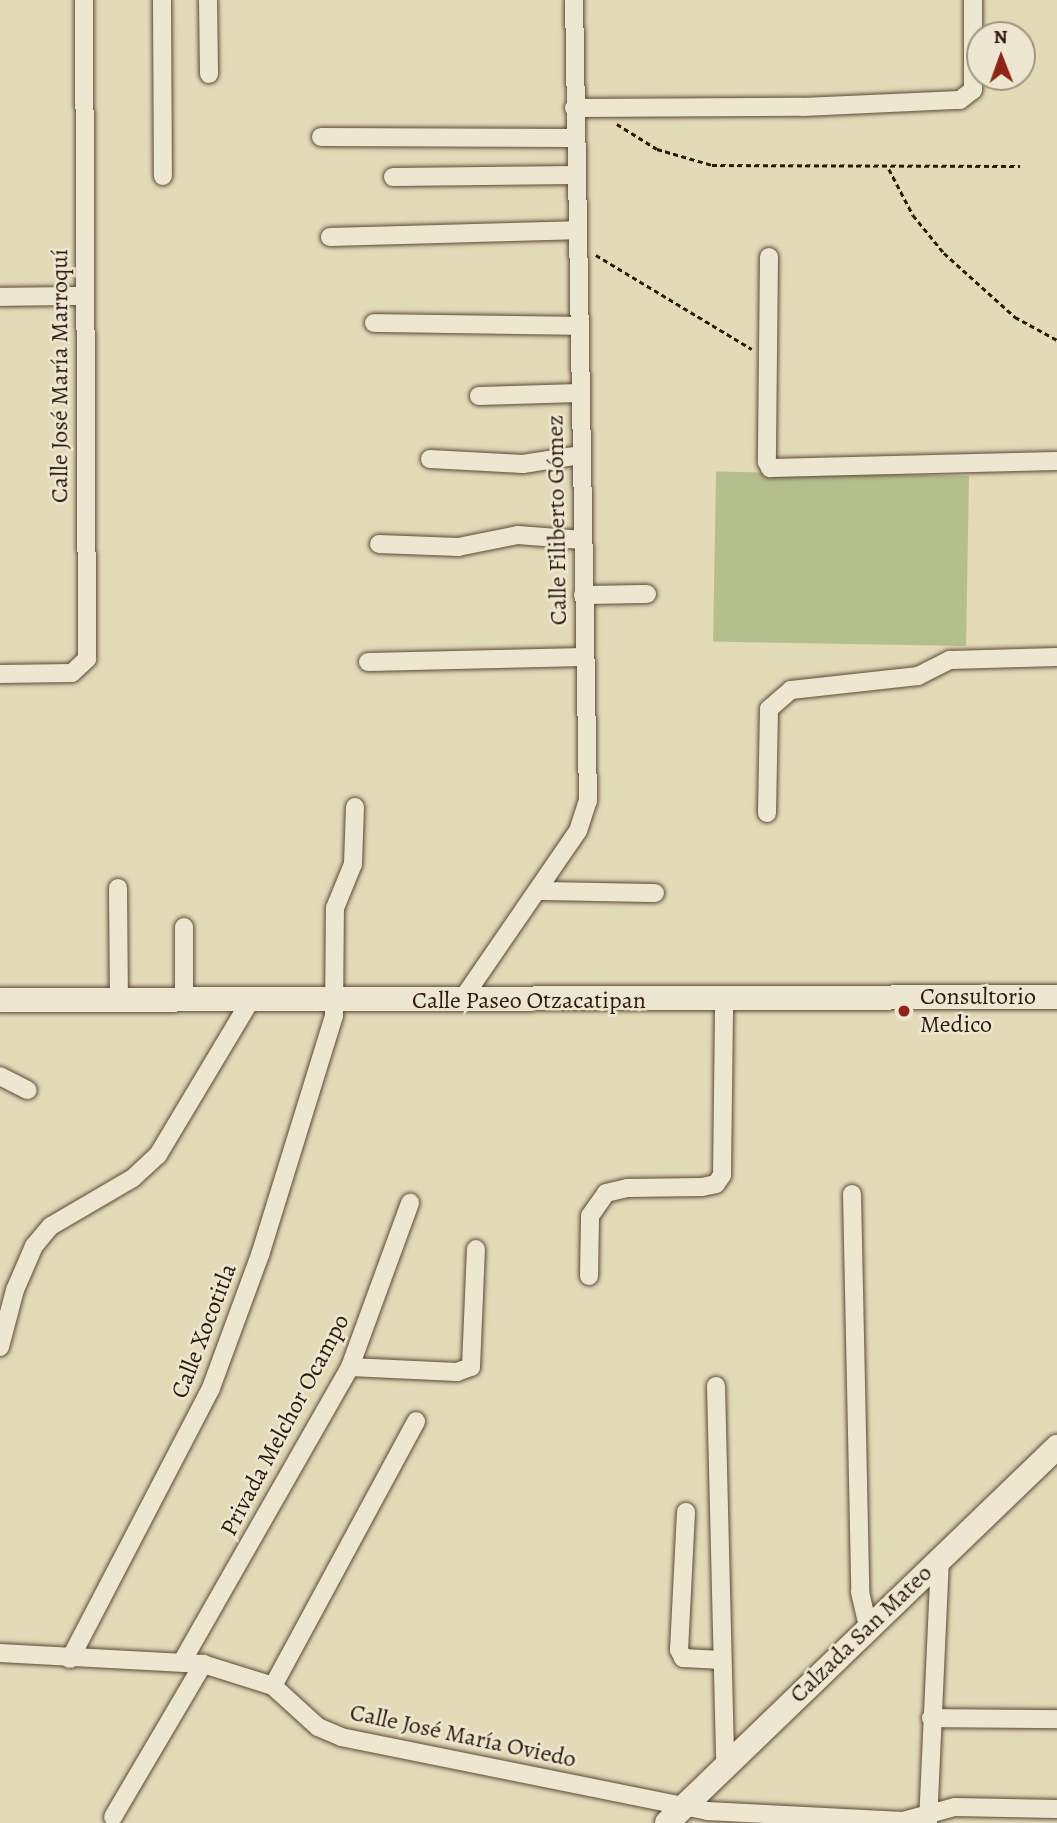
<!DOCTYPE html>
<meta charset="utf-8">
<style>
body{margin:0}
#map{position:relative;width:1057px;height:1823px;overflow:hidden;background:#e3dab8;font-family:Alegreya,serif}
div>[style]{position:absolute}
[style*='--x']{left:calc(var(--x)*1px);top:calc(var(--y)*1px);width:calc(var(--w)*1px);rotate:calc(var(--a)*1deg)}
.green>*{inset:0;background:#b5bf8e;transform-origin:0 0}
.path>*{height:2.5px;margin-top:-1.25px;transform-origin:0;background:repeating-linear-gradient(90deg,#30180c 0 5px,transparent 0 8.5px)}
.roads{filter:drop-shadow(0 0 2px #5d4837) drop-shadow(0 0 2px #5d4837)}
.street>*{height:18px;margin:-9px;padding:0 9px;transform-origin:9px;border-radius:9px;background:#ede7d1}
.secondary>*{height:24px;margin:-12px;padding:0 12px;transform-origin:12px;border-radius:12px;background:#ede7d1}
.dots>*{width:19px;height:19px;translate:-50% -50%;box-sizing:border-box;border:4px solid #ede7d1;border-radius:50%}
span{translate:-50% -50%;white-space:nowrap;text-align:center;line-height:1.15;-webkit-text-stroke:5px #ede7d1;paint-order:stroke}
.street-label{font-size:24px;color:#30180c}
.poi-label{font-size:24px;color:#30180c}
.left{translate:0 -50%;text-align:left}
.north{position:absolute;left:966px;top:21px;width:70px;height:70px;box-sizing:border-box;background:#ede7d1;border:2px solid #a19482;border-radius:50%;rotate:359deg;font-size:19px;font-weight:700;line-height:28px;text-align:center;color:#30180c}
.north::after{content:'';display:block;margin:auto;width:24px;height:32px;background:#8f2418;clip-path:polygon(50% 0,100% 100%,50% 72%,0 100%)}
</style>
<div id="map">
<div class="green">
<div style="left:969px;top:476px;width:170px;height:253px;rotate:91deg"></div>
</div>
<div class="path">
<div style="--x:617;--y:124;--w:47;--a:32"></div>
<div style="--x:657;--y:149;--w:57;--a:16.2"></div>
<div style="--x:712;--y:165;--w:308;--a:0.2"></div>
<div style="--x:889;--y:169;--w:52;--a:62.4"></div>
<div style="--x:913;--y:215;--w:49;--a:50.8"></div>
<div style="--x:944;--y:253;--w:96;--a:42"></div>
<div style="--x:1015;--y:317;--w:48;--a:28.7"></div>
<div style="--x:596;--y:255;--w:182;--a:31.1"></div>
</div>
<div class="roads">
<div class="street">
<div style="--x:162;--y:0;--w:176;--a:89.7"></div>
<div style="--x:208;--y:0;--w:74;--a:89.2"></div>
<div style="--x:574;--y:108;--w:229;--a:-0.3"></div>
<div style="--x:803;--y:107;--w:157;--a:-2.6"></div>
<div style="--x:960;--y:100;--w:16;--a:-38"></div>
<div style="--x:973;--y:90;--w:90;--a:-90"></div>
<div style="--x:321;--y:137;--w:253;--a:0.2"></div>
<div style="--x:393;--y:177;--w:182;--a:-0.6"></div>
<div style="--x:330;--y:237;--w:245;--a:-1.6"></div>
<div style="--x:769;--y:257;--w:205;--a:90.6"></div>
<div style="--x:767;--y:462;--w:7;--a:63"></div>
<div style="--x:770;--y:468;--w:287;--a:-1.4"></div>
<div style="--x:0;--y:297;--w:84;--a:-0.7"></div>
<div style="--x:374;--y:323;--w:204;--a:0.8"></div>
<div style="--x:479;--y:396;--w:100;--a:-1.7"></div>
<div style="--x:430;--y:459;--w:93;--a:3.1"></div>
<div style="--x:523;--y:464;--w:59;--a:-8.8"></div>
<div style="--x:379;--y:544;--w:79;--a:2.2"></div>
<div style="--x:458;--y:547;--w:61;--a:-11.3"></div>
<div style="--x:518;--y:535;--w:65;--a:4.4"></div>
<div style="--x:583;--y:595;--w:64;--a:-0.9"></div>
<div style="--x:368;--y:662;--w:217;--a:-1.3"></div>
<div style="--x:0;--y:674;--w:72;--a:-0.8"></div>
<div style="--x:72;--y:673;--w:21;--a:-43"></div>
<div style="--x:87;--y:659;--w:659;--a:-90.26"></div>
<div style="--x:767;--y:813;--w:104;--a:-88.9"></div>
<div style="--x:769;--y:709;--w:29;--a:-41"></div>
<div style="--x:791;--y:690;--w:128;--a:-6.3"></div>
<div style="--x:918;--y:676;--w:36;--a:-27"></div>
<div style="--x:950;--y:660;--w:107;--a:-1.6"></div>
<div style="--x:118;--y:888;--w:113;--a:89.5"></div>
<div style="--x:540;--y:891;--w:115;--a:1"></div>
<div style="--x:184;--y:1001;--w:74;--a:-90"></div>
<div style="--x:461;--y:1001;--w:206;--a:-55.5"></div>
<div style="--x:578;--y:831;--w:32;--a:-72"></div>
<div style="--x:588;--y:801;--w:801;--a:-91"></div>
<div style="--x:0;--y:1076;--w:31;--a:27"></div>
<div style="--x:852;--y:1194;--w:398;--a:88.8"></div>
<div style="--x:860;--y:1592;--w:37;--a:77"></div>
<div style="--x:589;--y:1276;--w:60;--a:-89"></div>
<div style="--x:590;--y:1216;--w:28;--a:-55"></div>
<div style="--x:606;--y:1193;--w:22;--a:-13"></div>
<div style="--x:627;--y:1188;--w:75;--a:-0.8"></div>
<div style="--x:702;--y:1187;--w:14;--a:-12"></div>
<div style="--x:716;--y:1184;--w:11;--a:-56"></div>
<div style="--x:722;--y:1175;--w:174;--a:-89.3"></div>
<div style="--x:0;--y:1347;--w:59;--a:-75.3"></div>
<div style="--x:15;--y:1290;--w:48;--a:-66.6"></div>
<div style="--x:34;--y:1246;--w:26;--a:-50"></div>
<div style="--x:51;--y:1226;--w:95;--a:-30.3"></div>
<div style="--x:133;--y:1178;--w:34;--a:-43"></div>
<div style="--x:158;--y:1155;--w:179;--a:-59.1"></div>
<div style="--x:350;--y:1367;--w:107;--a:2.7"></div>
<div style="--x:457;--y:1372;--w:15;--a:-20"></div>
<div style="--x:471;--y:1367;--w:118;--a:-87.6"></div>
<div style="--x:716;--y:1386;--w:378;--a:88.6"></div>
<div style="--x:686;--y:1512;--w:138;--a:92.9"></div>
<div style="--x:679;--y:1650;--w:9;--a:63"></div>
<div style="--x:683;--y:1658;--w:39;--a:3"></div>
<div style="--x:0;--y:1653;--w:203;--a:3.1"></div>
<div style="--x:203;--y:1664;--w:73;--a:17.4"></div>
<div style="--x:273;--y:1686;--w:61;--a:42.3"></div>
<div style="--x:318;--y:1727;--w:25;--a:23"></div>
<div style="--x:341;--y:1737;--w:373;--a:11.4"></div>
<div style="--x:707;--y:1811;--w:196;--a:2.9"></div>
<div style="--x:903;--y:1821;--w:54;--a:-15.1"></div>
<div style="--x:955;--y:1807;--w:102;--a:1.1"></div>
<div style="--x:70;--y:1659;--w:305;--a:-62.5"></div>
<div style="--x:211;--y:1388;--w:142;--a:-69.8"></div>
<div style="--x:260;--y:1255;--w:250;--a:-72.8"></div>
<div style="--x:334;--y:1016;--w:108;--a:-89.5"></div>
<div style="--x:335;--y:908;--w:48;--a:-67.8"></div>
<div style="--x:353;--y:864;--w:57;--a:-88"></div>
<div style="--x:183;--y:1660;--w:337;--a:-60.3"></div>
<div style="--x:350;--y:1367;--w:175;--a:-69.9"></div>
<div style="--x:273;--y:1686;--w:301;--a:-61.6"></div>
<div style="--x:931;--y:1718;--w:126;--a:0.5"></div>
<div style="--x:113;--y:1817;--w:178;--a:-59.5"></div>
<div style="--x:928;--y:1823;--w:264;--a:-87.4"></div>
</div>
<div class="secondary">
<div style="--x:0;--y:1000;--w:1057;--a:-0.16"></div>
<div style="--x:667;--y:1823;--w:542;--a:-43.95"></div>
</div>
</div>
<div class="dots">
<div style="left:904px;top:1011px;background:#8f2418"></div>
</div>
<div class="street-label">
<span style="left:60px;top:376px;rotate:-90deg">Calle José María Marroquí</span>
<span style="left:557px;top:520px;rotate:-91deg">Calle Filiberto Gómez</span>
<span style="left:529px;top:1001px">Calle Paseo Otzacatipan</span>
<span style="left:204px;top:1331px;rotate:-69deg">Calle Xocotitla</span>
<span style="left:285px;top:1425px;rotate:-62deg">Privada Melchor Ocampo</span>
<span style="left:861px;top:1634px;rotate:-44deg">Calzada San Mateo</span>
<span style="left:463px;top:1736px;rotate:12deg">Calle José María Oviedo</span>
</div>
<div class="poi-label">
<span class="left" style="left:920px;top:1011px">Consultorio<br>Medico</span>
</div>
<div class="north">N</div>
</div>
